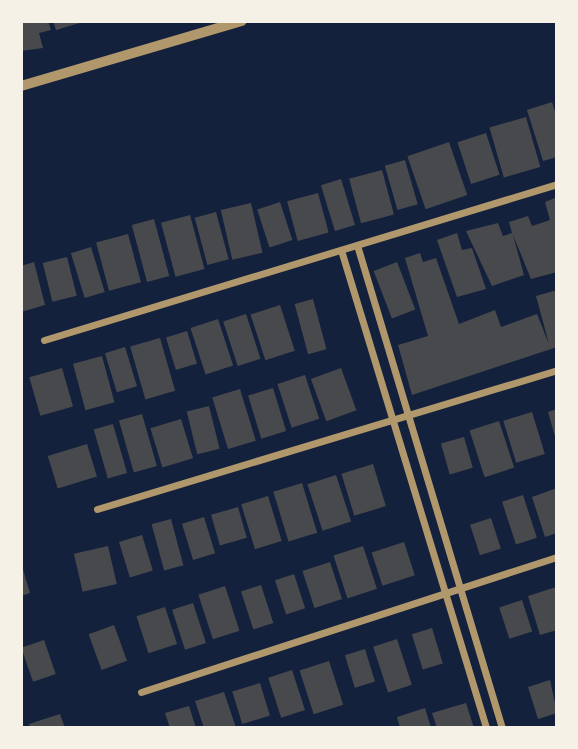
<!DOCTYPE html>
<style>
body{margin:0}
#map{position:relative;width:578px;height:749px;overflow:hidden;background:#14213d;font-family:"Fira Sans Condensed",sans-serif}
div>[style]{position:absolute}
[style*='--x']{left:calc(var(--x)*1px);top:calc(var(--y)*1px);width:calc(var(--w)*1px);rotate:calc(var(--a)*1deg)}
.building>*{inset:0;background:#48494c;transform-origin:0 0}
.minor>*{height:7px;margin:-3.5px;padding:0 3.5px;transform-origin:3.5px;border-radius:3.5px;background:#b1986c}
.tertiary>*{height:10px;margin:-5px;padding:0 5px;transform-origin:5px;border-radius:5px;background:#b1986c}
span{translate:-50% -50%;white-space:nowrap;text-align:center;line-height:1.15;-webkit-text-stroke:7px #f6f1e7;paint-order:stroke}
.frame{position:absolute;inset:0;border:23px solid #f6f1e7;pointer-events:none}
</style>
<div id="map">
<div class="building">
<div style="clip-path:polygon(21px 21px,48px 21px,51px 30px,39px 33px,43px 48px,21px 51px)"></div>
<div style="clip-path:polygon(53px 21px,83px 21px,83px 22px,56px 30px)"></div>
<div style="clip-path:polygon(552px 102px,557px 118px,557px 157px,543px 161px,527px 110px)"></div>
<div style="left:526px;top:117px;width:52px;height:38px;rotate:74deg"></div>
<div style="left:486px;top:133px;width:44px;height:30px;rotate:72deg"></div>
<div style="left:449px;top:142px;width:56px;height:44px;rotate:71deg"></div>
<div style="left:405px;top:160px;width:46px;height:21px;rotate:74deg"></div>
<div style="left:382px;top:170px;width:46px;height:34px;rotate:75deg"></div>
<div style="left:341px;top:179px;width:48px;height:21px;rotate:73deg"></div>
<div style="left:318px;top:193px;width:41px;height:32px;rotate:75deg"></div>
<div style="clip-path:polygon(557px 197px,557px 272px,531px 279px,513px 235px,524px 275px,492px 286px,466px 231px,498px 223px,503px 236px,512px 233px,509px 222px,528px 216px,532px 226px,550px 220px,545px 202px)"></div>
<div style="left:280px;top:202px;width:40px;height:24px;rotate:72deg"></div>
<div style="left:251px;top:203px;width:51px;height:31px;rotate:77deg"></div>
<div style="left:216px;top:212px;width:49px;height:22px;rotate:75deg"></div>
<div style="left:190px;top:215px;width:56px;height:30px;rotate:75deg"></div>
<div style="left:154px;top:219px;width:59px;height:23px;rotate:75deg"></div>
<div style="clip-path:polygon(457px 233px,462px 250px,472px 248px,486px 289px,457px 297px,437px 240px)"></div>
<div style="left:128px;top:234px;width:50px;height:33px;rotate:75deg"></div>
<div style="left:91px;top:247px;width:47px;height:21px;rotate:73deg"></div>
<div style="clip-path:polygon(420px 253px,423px 262px,436px 258px,459px 324px,495px 310px,501px 327px,537px 314px,549px 344px,536px 296px,557px 290px,557px 347px,412px 395px,398px 345px,428px 336px,405px 258px)"></div>
<div style="left:67px;top:257px;width:40px;height:25px;rotate:76deg"></div>
<div style="clip-path:polygon(34px 262px,45px 305px,21px 312px,21px 266px)"></div>
<div style="left:397px;top:262px;width:51px;height:25px;rotate:69deg"></div>
<div style="left:313px;top:299px;width:52px;height:19px;rotate:75deg"></div>
<div style="left:280px;top:305px;width:48px;height:31px;rotate:72deg"></div>
<div style="left:246px;top:314px;width:47px;height:24px;rotate:72deg"></div>
<div style="left:218px;top:319px;width:49px;height:29px;rotate:72deg"></div>
<div style="left:187px;top:331px;width:34px;height:22px;rotate:73deg"></div>
<div style="left:160px;top:338px;width:55px;height:31px;rotate:74deg"></div>
<div style="left:125px;top:347px;width:41px;height:21px;rotate:73deg"></div>
<div style="left:102px;top:356px;width:48px;height:30px;rotate:75deg"></div>
<div style="left:62px;top:368px;width:40px;height:34px;rotate:74deg"></div>
<div style="left:341px;top:368px;width:45px;height:32px;rotate:70deg"></div>
<div style="left:305px;top:375px;width:46px;height:29px;rotate:72deg"></div>
<div style="left:273px;top:388px;width:45px;height:26px;rotate:73deg"></div>
<div style="left:240px;top:389px;width:54px;height:29px;rotate:73deg"></div>
<div style="left:209px;top:406px;width:44px;height:23px;rotate:76deg"></div>
<div style="clip-path:polygon(557px 409px,557px 439px,556px 440px,548px 412px)"></div>
<div style="left:532px;top:412px;width:44px;height:30px;rotate:73deg"></div>
<div style="left:142px;top:414px;width:54px;height:24px;rotate:74deg"></div>
<div style="left:181px;top:419px;width:41px;height:32px;rotate:73deg"></div>
<div style="left:499px;top:421px;width:49px;height:31px;rotate:72deg"></div>
<div style="left:113px;top:424px;width:51px;height:20px;rotate:74deg"></div>
<div style="left:464px;top:437px;width:32px;height:24px;rotate:74deg"></div>
<div style="left:87px;top:444px;width:34px;height:41px;rotate:73deg"></div>
<div style="left:373px;top:464px;width:44px;height:33px;rotate:73deg"></div>
<div style="left:336px;top:475px;width:49px;height:30px;rotate:72deg"></div>
<div style="left:302px;top:483px;width:52px;height:30px;rotate:73deg"></div>
<div style="clip-path:polygon(557px 488px,557px 533px,545px 537px,532px 497px)"></div>
<div style="left:523px;top:495px;width:45px;height:22px;rotate:72deg"></div>
<div style="left:268px;top:496px;width:47px;height:28px;rotate:73deg"></div>
<div style="left:238px;top:507px;width:32px;height:28px;rotate:74deg"></div>
<div style="left:204px;top:517px;width:38px;height:23px;rotate:73deg"></div>
<div style="left:491px;top:518px;width:32px;height:22px;rotate:72deg"></div>
<div style="left:171px;top:519px;width:48px;height:20px;rotate:75deg"></div>
<div style="left:142px;top:535px;width:37px;height:24px;rotate:73deg"></div>
<div style="left:404px;top:542px;width:35px;height:34px;rotate:72deg"></div>
<div style="left:108px;top:546px;width:39px;height:35px;rotate:77deg"></div>
<div style="left:363px;top:546px;width:45px;height:31px;rotate:72deg"></div>
<div style="left:330px;top:562px;width:39px;height:29px;rotate:72deg"></div>
<div style="clip-path:polygon(21px 563px,30px 593px,21px 596px)"></div>
<div style="left:294px;top:574px;width:36px;height:20px;rotate:72deg"></div>
<div style="left:261px;top:585px;width:40px;height:21px;rotate:72deg"></div>
<div style="left:225px;top:586px;width:47px;height:28px;rotate:72deg"></div>
<div style="clip-path:polygon(556px 587px,557px 630px,540px 635px,528px 596px)"></div>
<div style="left:522px;top:600px;width:33px;height:24px;rotate:72deg"></div>
<div style="left:193px;top:603px;width:42px;height:22px;rotate:72deg"></div>
<div style="left:165px;top:607px;width:39px;height:30px;rotate:72deg"></div>
<div style="left:114px;top:625px;width:38px;height:27px;rotate:70deg"></div>
<div style="left:432px;top:628px;width:37px;height:21px;rotate:73deg"></div>
<div style="left:397px;top:639px;width:48px;height:25px;rotate:72deg"></div>
<div style="left:44px;top:640px;width:36px;height:24px;rotate:71deg"></div>
<div style="left:365px;top:649px;width:34px;height:21px;rotate:73deg"></div>
<div style="left:329px;top:661px;width:46px;height:31px;rotate:72deg"></div>
<div style="left:292px;top:670px;width:42px;height:25px;rotate:72deg"></div>
<div style="clip-path:polygon(550px 680px,557px 713px,538px 719px,528px 687px)"></div>
<div style="left:260px;top:683px;width:34px;height:29px;rotate:73deg"></div>
<div style="clip-path:polygon(224px 692px,236px 728px,204px 728px,195px 701px)"></div>
<div style="clip-path:polygon(466px 703px,474px 728px,437px 728px,432px 713px)"></div>
<div style="clip-path:polygon(189px 706px,196px 728px,170px 728px,165px 713px)"></div>
<div style="clip-path:polygon(425px 708px,431px 728px,400px 728px,397px 717px)"></div>
<div style="clip-path:polygon(60px 714px,65px 728px,30px 728px,29px 724px)"></div>
</div>
<div class="minor">
<div style="--x:357;--y:245;--w:504;--a:73.29"></div>
<div style="--x:341;--y:250;--w:500;--a:73.1"></div>
<div style="--x:44;--y:340;--w:536;--a:-16.91"></div>
<div style="--x:97;--y:509;--w:481;--a:-16.8"></div>
<div style="--x:141;--y:692;--w:437;--a:-18"></div>
</div>
<div class="tertiary">
<div style="--x:21;--y:86;--w:230;--a:-16.4"></div>
</div>
<div class="frame"></div>
</div>
